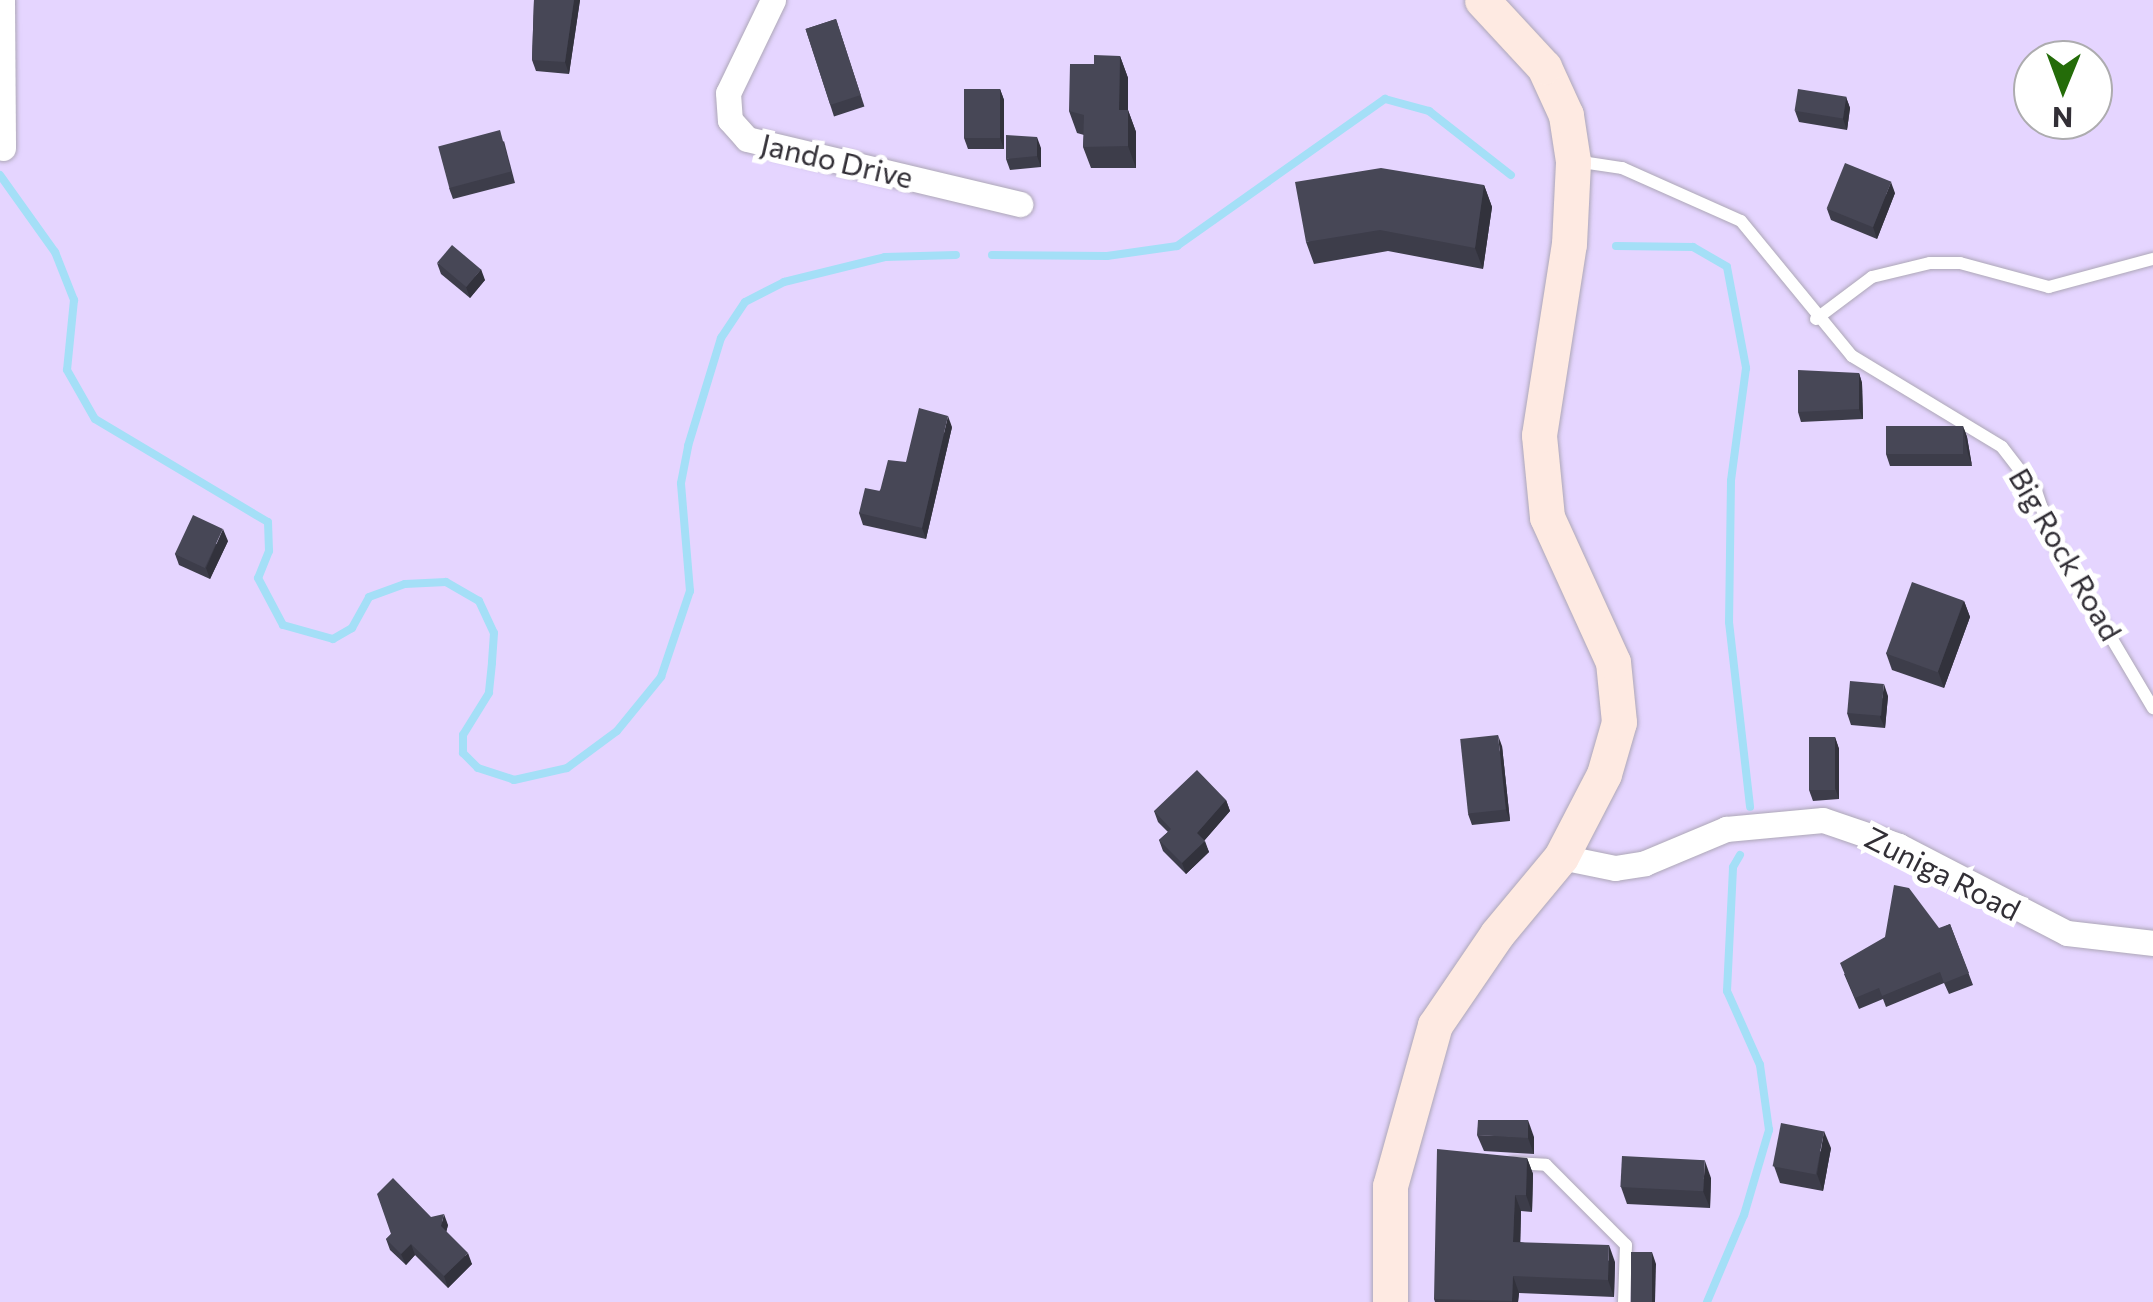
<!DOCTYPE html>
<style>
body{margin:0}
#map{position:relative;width:2153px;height:1302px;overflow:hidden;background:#fbfafe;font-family:Commissioner,sans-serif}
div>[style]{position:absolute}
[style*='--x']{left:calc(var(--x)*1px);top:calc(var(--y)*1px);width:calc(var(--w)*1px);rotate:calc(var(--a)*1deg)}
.green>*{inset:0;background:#e5d5ff}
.stream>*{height:8px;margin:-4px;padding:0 4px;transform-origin:4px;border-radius:4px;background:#a4dff7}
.roads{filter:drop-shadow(0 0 2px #ada7b7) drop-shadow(0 0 2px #ada7b7)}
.service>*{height:12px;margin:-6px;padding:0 6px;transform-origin:6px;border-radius:6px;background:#fff}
.minor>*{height:25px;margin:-12.5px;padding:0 12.5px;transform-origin:12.5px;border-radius:12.5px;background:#fff}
.secondary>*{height:35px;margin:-17.5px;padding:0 17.5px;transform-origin:17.5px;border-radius:17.5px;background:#feeae2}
.wall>*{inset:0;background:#3d3d4a;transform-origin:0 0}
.shaded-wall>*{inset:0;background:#32323c}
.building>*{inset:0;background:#474756;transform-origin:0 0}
span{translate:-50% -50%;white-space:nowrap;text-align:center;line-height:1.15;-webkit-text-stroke:10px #fff;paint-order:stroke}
.street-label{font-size:30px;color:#322f36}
.north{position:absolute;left:2013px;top:40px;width:100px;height:100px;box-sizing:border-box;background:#fff;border:2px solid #adacaf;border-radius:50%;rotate:181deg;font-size:28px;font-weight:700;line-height:40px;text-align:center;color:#322f36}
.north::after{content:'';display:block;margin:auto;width:35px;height:45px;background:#246c09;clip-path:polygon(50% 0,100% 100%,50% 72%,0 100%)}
</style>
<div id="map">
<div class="green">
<div style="clip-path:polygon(evenodd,0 0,2153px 0,2153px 1302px,0 1302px,0 0,2033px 60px,2093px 60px,2093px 120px,2033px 120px,2033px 60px)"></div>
</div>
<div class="stream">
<div style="--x:0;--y:175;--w:95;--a:54.5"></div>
<div style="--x:55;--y:252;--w:52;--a:68.4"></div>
<div style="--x:74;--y:300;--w:70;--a:95.7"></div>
<div style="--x:67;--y:370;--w:56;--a:60.3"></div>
<div style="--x:95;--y:419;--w:201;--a:30.8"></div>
<div style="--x:268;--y:522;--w:29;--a:88"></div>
<div style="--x:269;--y:551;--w:29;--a:112"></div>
<div style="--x:258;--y:578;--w:53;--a:62"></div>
<div style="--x:283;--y:625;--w:52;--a:15.6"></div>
<div style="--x:333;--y:639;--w:22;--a:-30"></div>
<div style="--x:352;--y:628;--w:35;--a:-61"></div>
<div style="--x:369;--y:597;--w:38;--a:-20"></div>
<div style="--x:405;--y:584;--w:41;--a:-2.8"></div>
<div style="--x:446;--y:582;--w:38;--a:30"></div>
<div style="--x:479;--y:601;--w:35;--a:65"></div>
<div style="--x:494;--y:633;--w:30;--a:94"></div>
<div style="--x:492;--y:663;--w:30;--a:96"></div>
<div style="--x:489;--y:693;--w:49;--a:121.8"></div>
<div style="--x:463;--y:735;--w:18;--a:90"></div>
<div style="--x:463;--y:753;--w:21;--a:45"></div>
<div style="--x:478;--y:768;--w:38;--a:18"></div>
<div style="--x:514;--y:780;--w:54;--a:-12.8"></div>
<div style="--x:567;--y:768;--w:62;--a:-36.5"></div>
<div style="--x:617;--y:731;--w:70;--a:-50.8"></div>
<div style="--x:661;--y:677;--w:91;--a:-71.4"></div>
<div style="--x:690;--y:591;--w:108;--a:-94.8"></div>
<div style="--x:681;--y:483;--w:38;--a:-79"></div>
<div style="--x:688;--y:446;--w:113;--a:-73"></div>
<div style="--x:721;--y:338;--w:43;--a:-56.3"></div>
<div style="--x:745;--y:302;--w:44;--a:-27.1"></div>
<div style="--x:784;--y:282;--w:104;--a:-13.9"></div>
<div style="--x:885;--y:257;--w:71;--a:-1.6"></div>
<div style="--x:1616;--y:246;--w:77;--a:0.7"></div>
<div style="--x:1693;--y:247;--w:39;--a:30"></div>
<div style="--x:1727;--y:267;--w:103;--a:79.3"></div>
<div style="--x:1746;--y:368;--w:114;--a:97.6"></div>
<div style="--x:1731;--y:481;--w:141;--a:90.8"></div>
<div style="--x:1729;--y:622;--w:186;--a:83.5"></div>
<div style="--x:992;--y:255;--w:115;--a:0.5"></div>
<div style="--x:1107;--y:256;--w:71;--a:-8.1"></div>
<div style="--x:1177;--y:246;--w:255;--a:-35.3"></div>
<div style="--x:1385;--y:99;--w:46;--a:15.3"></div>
<div style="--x:1429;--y:111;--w:104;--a:38"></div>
<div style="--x:1707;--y:1302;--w:95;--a:-67"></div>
<div style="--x:1744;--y:1215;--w:89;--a:-73.6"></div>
<div style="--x:1769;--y:1130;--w:66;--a:-97.9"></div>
<div style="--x:1760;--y:1065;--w:81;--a:-114"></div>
<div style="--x:1727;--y:991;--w:124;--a:-87.2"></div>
<div style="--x:1733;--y:867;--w:14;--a:-60"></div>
</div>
<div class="roads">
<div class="service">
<div style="--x:1575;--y:161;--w:48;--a:8.5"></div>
<div style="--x:1622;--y:168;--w:130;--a:24"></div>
<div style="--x:1741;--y:221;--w:175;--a:50.6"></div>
<div style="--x:1852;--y:356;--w:175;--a:31.2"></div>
<div style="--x:2002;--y:447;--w:56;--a:52.3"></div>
<div style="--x:2036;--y:491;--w:50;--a:71.2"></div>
<div style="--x:2052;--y:538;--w:198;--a:59.3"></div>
<div style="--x:1816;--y:319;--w:70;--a:-36.9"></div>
<div style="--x:1872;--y:277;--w:60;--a:-13.6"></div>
<div style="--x:1930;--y:263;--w:30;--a:0"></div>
<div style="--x:1960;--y:263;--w:92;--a:15.1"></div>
<div style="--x:2049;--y:287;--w:108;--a:-15.1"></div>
<div style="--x:1513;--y:1163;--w:33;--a:3"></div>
<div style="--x:1546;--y:1165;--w:113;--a:45"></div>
<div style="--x:1626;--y:1245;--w:57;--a:92"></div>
</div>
<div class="minor">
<div style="--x:2;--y:0;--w:148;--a:89.6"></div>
<div style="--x:773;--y:0;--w:103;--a:115.8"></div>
<div style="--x:728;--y:93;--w:27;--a:86"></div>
<div style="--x:730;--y:120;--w:25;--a:48"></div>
<div style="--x:747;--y:139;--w:281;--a:13.4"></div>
<div style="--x:1561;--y:857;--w:55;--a:11.5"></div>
<div style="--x:1615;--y:868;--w:30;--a:-9"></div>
<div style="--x:1645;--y:863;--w:88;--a:-22.8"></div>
<div style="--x:1726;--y:829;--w:97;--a:-5.3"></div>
<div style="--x:1823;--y:820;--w:80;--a:18.9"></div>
<div style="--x:1899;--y:846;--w:189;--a:27.4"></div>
<div style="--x:2067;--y:933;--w:87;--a:6.6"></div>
</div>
<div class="secondary">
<div style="--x:1390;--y:1302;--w:116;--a:-90"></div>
<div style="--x:1390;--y:1186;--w:167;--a:-74.4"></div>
<div style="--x:1435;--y:1025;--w:110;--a:-55.7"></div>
<div style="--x:1497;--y:934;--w:100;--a:-50.3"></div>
<div style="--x:1561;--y:857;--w:93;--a:-62.6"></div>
<div style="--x:1604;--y:774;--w:54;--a:-73.9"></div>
<div style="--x:1619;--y:722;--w:60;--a:-95.7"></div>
<div style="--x:1613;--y:662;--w:159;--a:-114.5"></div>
<div style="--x:1547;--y:517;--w:82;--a:-95.6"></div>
<div style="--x:1539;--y:435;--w:193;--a:-81.1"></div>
<div style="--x:1569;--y:244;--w:83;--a:-87.2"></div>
<div style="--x:1573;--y:161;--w:47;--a:-98.7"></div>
<div style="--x:1566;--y:115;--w:53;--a:-114.6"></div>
<div style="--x:1544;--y:67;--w:91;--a:-132.8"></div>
</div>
</div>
<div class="wall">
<div style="clip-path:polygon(534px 0,580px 0,569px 74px,536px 71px,532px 60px)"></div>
<div style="left:836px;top:19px;width:92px;height:32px;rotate:72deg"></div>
<div style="clip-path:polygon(1120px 56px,1128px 78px,1128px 110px,1136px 132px,1136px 168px,1091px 168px,1083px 147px,1084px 135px,1077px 133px,1069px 111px,1094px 64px)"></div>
<div style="clip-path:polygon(1000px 89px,1004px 100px,1004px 149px,968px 149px,964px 138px)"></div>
<div style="clip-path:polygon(1846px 97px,1850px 108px,1847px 130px,1799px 122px,1795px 111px)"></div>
<div style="clip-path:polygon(504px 141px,515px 183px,453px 199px,449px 188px)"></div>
<div style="clip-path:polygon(1041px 148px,1041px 167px,1010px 170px,1006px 159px)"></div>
<div style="clip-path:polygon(1484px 185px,1492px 207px,1483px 269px,1388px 251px,1314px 264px,1306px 242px)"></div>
<div style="clip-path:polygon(1895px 193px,1877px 239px,1831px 220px,1827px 209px)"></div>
<div style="clip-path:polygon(437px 263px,485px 280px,470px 298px,441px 274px)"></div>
<div style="clip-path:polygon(1859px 373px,1862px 383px,1863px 419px,1801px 422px,1798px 412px)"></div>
<div style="clip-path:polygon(1963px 426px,1967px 437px,1972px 466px,1890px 466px,1886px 454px)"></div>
<div style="clip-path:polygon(952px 427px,926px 539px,863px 525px,859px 513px,906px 462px)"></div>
<div style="clip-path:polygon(228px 541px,210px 579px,179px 565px,175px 554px)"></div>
<div style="clip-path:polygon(1964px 601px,1970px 617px,1944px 688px,1892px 670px,1886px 653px)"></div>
<div style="clip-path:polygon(1888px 696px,1885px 728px,1851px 725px,1847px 713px)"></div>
<div style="clip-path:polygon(1835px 737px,1839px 749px,1839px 799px,1813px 801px,1809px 790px)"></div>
<div style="clip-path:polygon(1502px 746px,1510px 821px,1472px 825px,1468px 814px)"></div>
<div style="clip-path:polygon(1226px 800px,1230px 811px,1204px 841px,1209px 852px,1186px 874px,1163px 851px,1159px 840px,1168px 832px,1158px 822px,1154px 811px)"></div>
<div style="clip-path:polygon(1950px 924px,1973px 985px,1949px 994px,1944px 983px,1886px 1007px,1883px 999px,1859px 1009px,1844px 974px)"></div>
<div style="clip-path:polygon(1477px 1135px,1534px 1137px,1534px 1154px,1484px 1151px)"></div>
<div style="clip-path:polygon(1831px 1148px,1823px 1191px,1780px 1183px,1774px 1166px)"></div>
<div style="clip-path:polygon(1527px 1158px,1533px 1174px,1532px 1212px,1521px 1211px,1520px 1242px,1615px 1262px,1614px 1297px,1519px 1293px,1518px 1302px,1435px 1302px,1434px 1299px)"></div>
<div style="clip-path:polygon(1711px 1178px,1710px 1208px,1627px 1204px,1621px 1187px)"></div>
<div style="clip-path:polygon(431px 1217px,448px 1225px,446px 1232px,472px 1264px,448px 1288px,415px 1255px,406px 1265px,390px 1250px,386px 1239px,391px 1234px)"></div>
</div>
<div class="shaded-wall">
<div style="clip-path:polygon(574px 0,580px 0,569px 74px,565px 62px)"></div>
<div style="clip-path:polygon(1120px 56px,1128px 78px,1128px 110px,1136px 132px,1136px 168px,1128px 146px,1119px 110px)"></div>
<div style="clip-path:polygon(1000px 89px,1004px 100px,1004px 149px,1000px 138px)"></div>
<div style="clip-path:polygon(1846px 97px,1850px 108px,1847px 130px,1843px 119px)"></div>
<div style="clip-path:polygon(1037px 137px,1041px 148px,1041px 167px,1037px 156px)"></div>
<div style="clip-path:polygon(1891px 182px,1895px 193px,1877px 239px,1873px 227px)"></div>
<div style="clip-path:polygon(1484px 185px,1492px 207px,1483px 269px,1475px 248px)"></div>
<div style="clip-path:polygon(481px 269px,485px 280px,470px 298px,466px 287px)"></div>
<div style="clip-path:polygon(1859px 373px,1862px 383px,1863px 419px,1859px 409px)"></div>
<div style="clip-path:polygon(948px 416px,952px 427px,926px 539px,922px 528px)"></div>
<div style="clip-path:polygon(1963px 426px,1967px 437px,1972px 466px,1968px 454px)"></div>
<div style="clip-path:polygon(223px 529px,228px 541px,210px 579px,206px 568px)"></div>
<div style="clip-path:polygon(1964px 601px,1970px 617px,1944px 688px,1938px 671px)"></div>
<div style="clip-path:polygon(1884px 684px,1888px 696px,1885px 728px,1880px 717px)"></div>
<div style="clip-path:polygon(1498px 735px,1502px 746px,1510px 821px,1506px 810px)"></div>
<div style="clip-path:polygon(1835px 737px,1839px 749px,1839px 799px,1835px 788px)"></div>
<div style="clip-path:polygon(1226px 800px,1230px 811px,1202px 843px,1205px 841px,1209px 852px,1186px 874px,1182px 863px,1197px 833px)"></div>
<div style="clip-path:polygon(1528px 1120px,1534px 1137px,1534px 1154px,1528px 1138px)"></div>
<div style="clip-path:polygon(1824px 1131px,1831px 1148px,1823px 1191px,1817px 1174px)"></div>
<div style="clip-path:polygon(1527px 1158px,1533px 1174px,1532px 1212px,1526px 1195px)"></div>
<div style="clip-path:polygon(1705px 1161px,1711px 1178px,1710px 1208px,1703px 1191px)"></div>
<div style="clip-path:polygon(1515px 1195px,1521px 1211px,1520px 1259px,1513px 1242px)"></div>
<div style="clip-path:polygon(444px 1214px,448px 1225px,445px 1237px,441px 1226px)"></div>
<div style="clip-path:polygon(411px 1244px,415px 1255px,406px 1265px,401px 1254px)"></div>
<div style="clip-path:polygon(1609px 1245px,1615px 1262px,1614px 1297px,1608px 1280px)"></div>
<div style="clip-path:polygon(1652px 1252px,1656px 1264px,1655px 1302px,1651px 1302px)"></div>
<div style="clip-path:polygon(468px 1253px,472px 1264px,448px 1288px,444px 1276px)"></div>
<div style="clip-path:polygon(1513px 1276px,1519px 1293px,1518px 1302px,1512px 1302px)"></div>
</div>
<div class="building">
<div style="clip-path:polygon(534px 0,574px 0,565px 62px,532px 60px)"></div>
<div style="left:836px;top:19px;width:80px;height:32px;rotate:72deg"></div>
<div style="clip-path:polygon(1094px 55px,1120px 56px,1119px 110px,1128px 110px,1128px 146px,1083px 147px,1084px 115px,1069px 111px,1070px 64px,1094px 64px)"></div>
<div style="left:964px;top:89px;width:36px;height:49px"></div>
<div style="left:1798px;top:89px;width:49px;height:22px;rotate:9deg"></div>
<div style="left:500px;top:130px;width:43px;height:64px;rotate:75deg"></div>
<div style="clip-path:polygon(1006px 135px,1037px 137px,1037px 156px,1006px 159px)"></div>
<div style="left:1845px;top:163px;width:50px;height:49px;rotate:22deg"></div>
<div style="clip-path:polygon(1381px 168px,1484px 185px,1475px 248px,1380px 230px,1306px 242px,1295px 182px)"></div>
<div style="left:452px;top:245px;width:38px;height:23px;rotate:40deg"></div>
<div style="clip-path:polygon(1798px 370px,1859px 373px,1859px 409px,1798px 412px)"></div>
<div style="clip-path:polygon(919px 408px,948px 416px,922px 528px,859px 513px,865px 488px,880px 491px,888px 460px,906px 462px)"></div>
<div style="left:1886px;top:426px;width:77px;height:28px"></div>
<div style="left:193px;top:515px;width:33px;height:43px;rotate:25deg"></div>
<div style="left:1912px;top:582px;width:55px;height:76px;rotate:20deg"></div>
<div style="left:1850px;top:681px;width:34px;height:32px;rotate:5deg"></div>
<div style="left:1498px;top:735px;width:75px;height:38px;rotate:84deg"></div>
<div style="left:1809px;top:737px;width:26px;height:53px"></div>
<div style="clip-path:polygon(1197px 770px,1226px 800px,1197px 833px,1205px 841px,1182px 863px,1159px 840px,1171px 829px,1154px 811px)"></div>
<div style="clip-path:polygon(1894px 885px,1909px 888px,1939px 928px,1950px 924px,1969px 973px,1944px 983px,1940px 972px,1882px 996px,1879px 988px,1855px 998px,1840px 963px,1885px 937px)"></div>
<div style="clip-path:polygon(1478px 1120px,1528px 1120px,1528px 1138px,1477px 1135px)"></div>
<div style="left:1781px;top:1123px;width:44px;height:44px;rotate:11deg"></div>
<div style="clip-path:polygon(1437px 1149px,1527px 1158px,1526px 1195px,1515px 1195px,1513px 1242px,1609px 1245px,1608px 1280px,1513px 1276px,1512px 1301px,1434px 1299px)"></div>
<div style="left:1622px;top:1156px;width:83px;height:31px;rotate:3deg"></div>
<div style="clip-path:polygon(393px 1178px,431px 1217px,444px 1214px,441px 1226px,468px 1253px,444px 1276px,411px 1244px,401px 1254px,386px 1239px,391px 1234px,377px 1194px)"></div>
<div style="left:1631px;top:1252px;width:21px;height:50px"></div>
</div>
<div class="street-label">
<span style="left:837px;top:160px;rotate:13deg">Jando Drive</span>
<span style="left:2066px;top:554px;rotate:60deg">Big Rock Road</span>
<span style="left:1943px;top:873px;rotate:27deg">Zuniga Road</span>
</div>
<div class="north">N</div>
</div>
